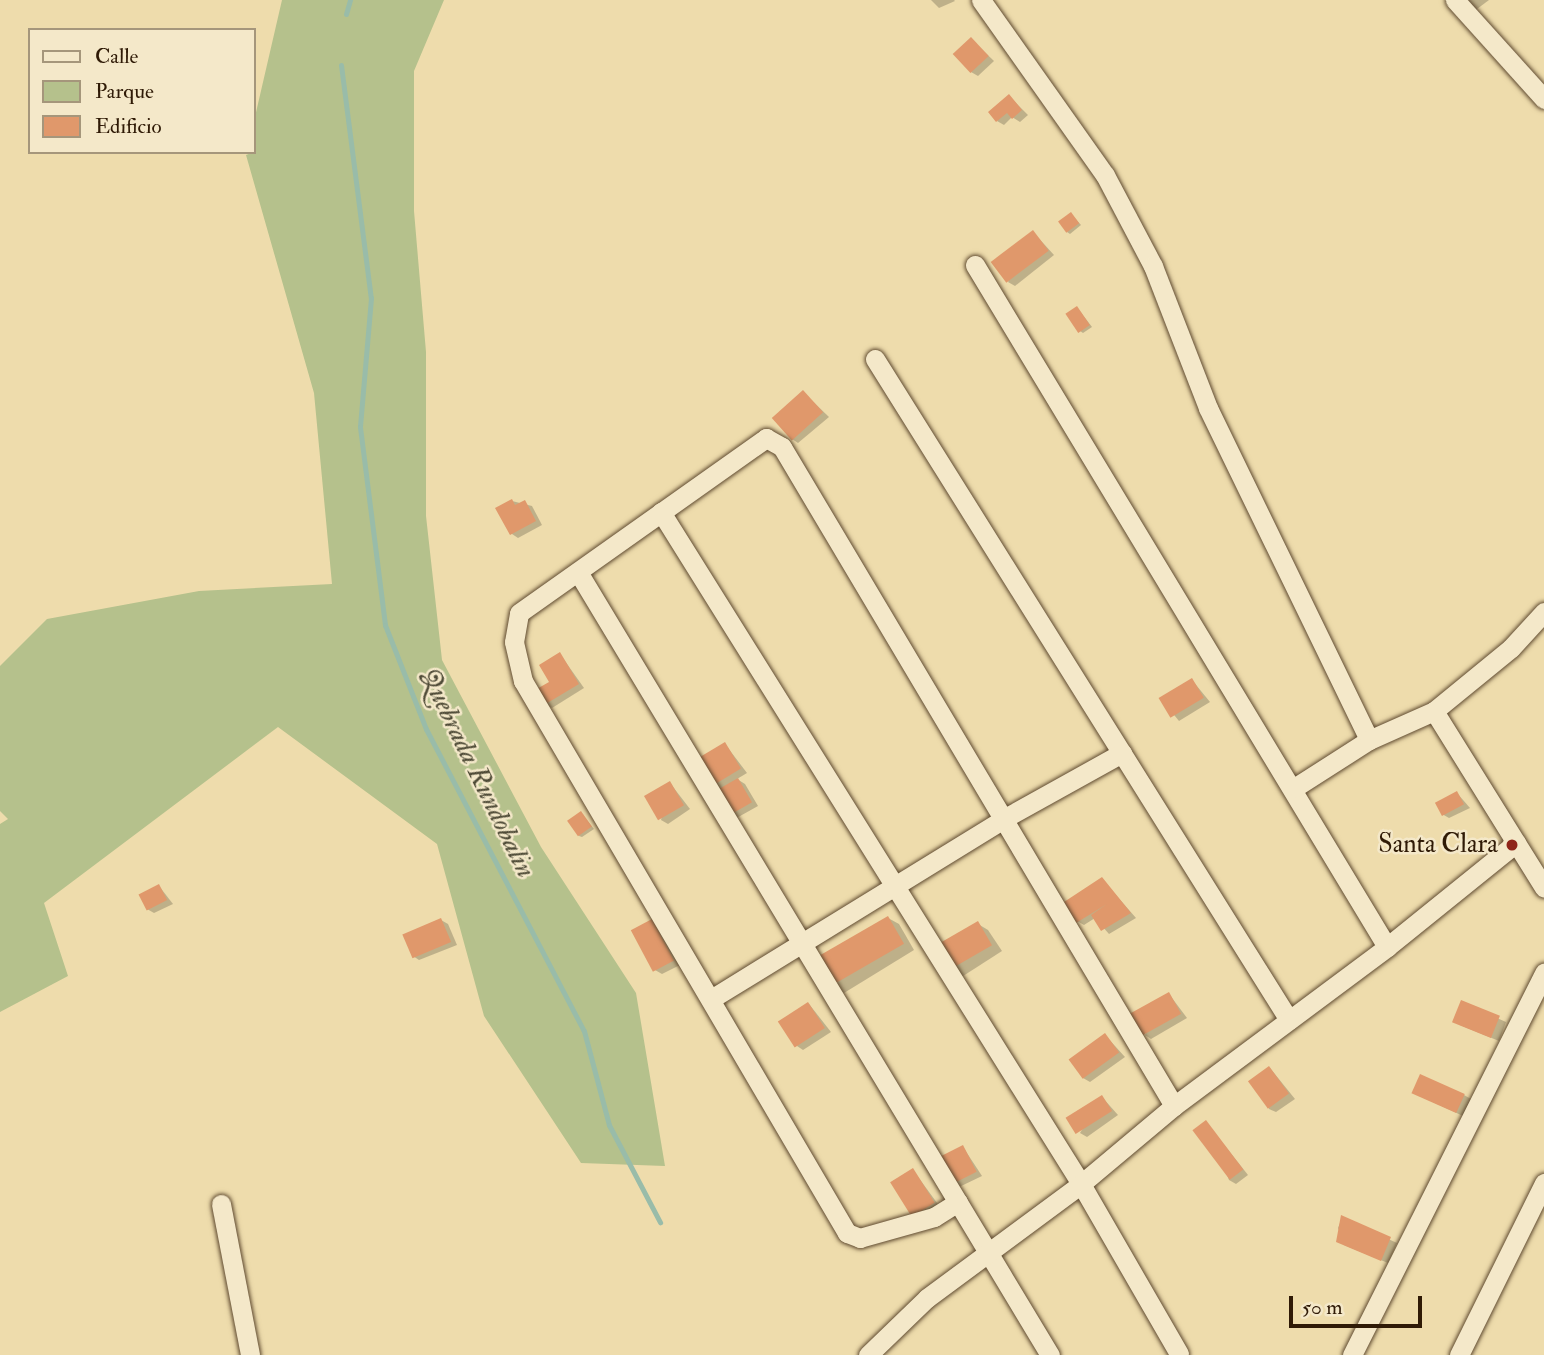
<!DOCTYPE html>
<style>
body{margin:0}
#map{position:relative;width:1544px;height:1355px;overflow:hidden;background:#eedcac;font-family:"IM FELL Double Pica",serif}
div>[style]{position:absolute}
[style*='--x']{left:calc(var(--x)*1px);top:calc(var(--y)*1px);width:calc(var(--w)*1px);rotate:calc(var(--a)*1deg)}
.green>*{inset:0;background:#b5c18c}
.shadow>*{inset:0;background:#0003}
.stream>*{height:5px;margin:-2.5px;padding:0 2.5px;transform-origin:2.5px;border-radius:2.5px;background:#99bca9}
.building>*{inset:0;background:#e0986b;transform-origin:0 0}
.roads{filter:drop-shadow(0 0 2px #5f4a30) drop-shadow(0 0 2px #5f4a30)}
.minor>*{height:19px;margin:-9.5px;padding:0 9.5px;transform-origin:9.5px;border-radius:9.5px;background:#f4e8c9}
.dots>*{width:19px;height:19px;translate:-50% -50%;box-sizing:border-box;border:4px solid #f4e8c9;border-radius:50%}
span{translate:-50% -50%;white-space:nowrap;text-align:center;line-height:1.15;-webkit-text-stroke:5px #f4e8c9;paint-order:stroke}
.poi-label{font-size:26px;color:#2f1a06}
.right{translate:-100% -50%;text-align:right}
.water-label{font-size:28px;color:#4f4b37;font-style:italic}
.legend{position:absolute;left:28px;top:28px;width:228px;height:126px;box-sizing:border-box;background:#f4e8c9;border:2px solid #a5967b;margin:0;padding:9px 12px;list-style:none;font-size:21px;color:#2f1a06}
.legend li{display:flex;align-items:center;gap:14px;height:35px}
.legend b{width:35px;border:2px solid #a5967b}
.scale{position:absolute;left:1289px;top:1296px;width:133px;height:32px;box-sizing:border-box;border:4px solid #2f1a06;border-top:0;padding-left:9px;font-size:21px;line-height:24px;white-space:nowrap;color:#2f1a06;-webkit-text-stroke:5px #f4e8c9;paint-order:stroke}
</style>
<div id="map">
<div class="green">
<div style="clip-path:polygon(282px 0,444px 0,414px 71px,414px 211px,426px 352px,426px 516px,442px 660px,541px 847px,636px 993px,665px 1166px,581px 1163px,484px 1016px,437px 844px,278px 727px,44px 903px,68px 976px,0 1012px,0 824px,8px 819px,0 811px,0 666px,47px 619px,199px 591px,332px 584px,314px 393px,246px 155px,254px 152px,254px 121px)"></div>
</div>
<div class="shadow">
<div style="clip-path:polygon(931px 0,954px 0,955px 1px,939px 8px)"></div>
<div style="clip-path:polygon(1462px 0,1489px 0,1473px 12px)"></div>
<div style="clip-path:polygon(971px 39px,994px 61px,978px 76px,971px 72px)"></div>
<div style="clip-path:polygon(1009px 96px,1028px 115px,1020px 122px,1012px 117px,1004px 125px,997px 121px)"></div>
<div style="clip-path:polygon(1073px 216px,1081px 225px,1070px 234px,1067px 232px)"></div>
<div style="clip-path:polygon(1033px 232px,1054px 255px,1015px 286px,1008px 282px)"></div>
<div style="clip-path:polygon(1079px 310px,1092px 327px,1083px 333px,1080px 331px)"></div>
<div style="clip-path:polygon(803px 392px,829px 417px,798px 443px,792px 439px)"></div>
<div style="clip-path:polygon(512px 501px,532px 506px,542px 525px,518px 538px,512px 534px)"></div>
<div style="clip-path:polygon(560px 654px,584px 688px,552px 708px,545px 704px)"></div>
<div style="clip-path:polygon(1192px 680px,1210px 702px,1179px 721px,1161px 699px)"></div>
<div style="clip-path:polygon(725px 744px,747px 773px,737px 779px,745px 784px,758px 806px,733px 820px,710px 787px)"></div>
<div style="clip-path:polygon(670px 783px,690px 809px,668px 824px,661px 820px)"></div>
<div style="clip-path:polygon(1457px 793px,1470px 808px,1449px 818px,1442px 814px)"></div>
<div style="clip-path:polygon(581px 813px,594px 829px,582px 837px,579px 836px)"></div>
<div style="clip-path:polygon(1102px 879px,1136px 918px,1109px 934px,1095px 918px,1084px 925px,1077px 921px)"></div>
<div style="clip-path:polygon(159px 886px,173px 904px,154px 913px,147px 909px)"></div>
<div style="clip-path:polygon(888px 918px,899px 924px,914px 950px,844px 993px,834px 987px)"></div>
<div style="clip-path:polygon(441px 920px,448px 924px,457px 945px,419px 960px,413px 956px)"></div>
<div style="clip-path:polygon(978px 924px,988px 930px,1002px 951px,960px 978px,949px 971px)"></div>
<div style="clip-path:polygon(659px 925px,680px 965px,662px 974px,655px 970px,634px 931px)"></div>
<div style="clip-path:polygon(1169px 994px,1187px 1018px,1151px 1039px,1145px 1035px)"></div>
<div style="clip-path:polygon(1461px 1002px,1506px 1022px,1499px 1041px,1460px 1025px)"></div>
<div style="clip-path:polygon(809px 1004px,831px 1032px,803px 1050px,797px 1046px)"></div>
<div style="clip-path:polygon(1105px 1035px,1125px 1057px,1090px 1082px,1083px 1078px)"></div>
<div style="clip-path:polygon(1270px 1068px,1295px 1099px,1276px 1112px,1269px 1109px)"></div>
<div style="clip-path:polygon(1464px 1095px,1471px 1099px,1463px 1116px,1420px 1096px)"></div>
<div style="clip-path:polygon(1102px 1097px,1118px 1115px,1087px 1137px,1080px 1133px)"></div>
<div style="clip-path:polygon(1206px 1122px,1248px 1175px,1236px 1184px,1229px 1180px)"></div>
<div style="clip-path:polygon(963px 1147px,982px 1176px,957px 1188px,951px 1184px)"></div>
<div style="clip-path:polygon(913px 1170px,940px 1207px,920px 1220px)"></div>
<div style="clip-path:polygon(1342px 1218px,1397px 1243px,1388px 1263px,1344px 1245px,1338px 1228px)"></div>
</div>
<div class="stream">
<div style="--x:346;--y:14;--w:15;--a:-74"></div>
<div style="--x:341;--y:65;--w:235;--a:82.7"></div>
<div style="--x:371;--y:298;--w:129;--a:94.9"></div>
<div style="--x:360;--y:427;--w:200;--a:82.8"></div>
<div style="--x:385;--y:625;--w:112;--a:68.5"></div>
<div style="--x:426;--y:729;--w:341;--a:62.4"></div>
<div style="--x:584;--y:1031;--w:97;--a:75.1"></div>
<div style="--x:609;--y:1125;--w:110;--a:62.3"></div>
</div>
<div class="building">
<div style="left:971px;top:37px;width:26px;height:25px;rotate:47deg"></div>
<div style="clip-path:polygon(1009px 94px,1022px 110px,1012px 119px,1007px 113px,996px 122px,988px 112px)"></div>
<div style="left:1071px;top:212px;width:14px;height:16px;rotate:54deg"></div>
<div style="left:1033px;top:230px;width:26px;height:53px;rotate:53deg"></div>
<div style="left:1077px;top:306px;width:23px;height:14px;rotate:56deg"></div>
<div style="left:803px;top:390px;width:30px;height:42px;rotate:48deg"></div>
<div style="clip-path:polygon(512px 499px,515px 505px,525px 500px,536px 521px,510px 535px,495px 508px)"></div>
<div style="clip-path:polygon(560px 652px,579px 684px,544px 705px,535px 690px,549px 682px,539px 665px)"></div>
<div style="left:1192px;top:678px;width:23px;height:39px;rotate:59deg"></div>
<div style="left:725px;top:742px;width:31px;height:37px;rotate:59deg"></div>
<div style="left:738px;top:778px;width:28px;height:30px;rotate:60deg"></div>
<div style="left:670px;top:781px;width:28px;height:30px;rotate:60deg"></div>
<div style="left:1457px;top:791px;width:15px;height:25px;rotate:62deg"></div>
<div style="left:581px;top:811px;width:19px;height:17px;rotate:55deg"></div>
<div style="clip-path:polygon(1102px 877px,1131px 913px,1101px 931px,1091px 915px,1107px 904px,1076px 923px,1064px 902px)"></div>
<div style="left:159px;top:884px;width:18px;height:23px;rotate:63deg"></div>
<div style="left:888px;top:916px;width:32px;height:86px;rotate:60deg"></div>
<div style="left:441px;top:918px;width:26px;height:42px;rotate:67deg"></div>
<div style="left:652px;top:919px;width:47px;height:24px;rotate:62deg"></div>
<div style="left:978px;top:921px;width:28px;height:53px;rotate:60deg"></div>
<div style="left:1169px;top:992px;width:25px;height:45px;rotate:61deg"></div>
<div style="left:1461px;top:1000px;width:42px;height:24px;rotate:22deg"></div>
<div style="left:808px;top:1002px;width:31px;height:36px;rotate:57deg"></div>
<div style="left:1105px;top:1033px;width:24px;height:45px;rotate:54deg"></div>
<div style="left:1269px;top:1066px;width:34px;height:26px;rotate:54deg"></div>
<div style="left:1420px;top:1074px;width:49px;height:21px;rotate:24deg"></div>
<div style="left:1102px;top:1095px;width:19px;height:43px;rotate:58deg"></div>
<div style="left:1206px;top:1120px;width:62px;height:17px;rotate:53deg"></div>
<div style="left:963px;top:1145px;width:30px;height:30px;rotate:63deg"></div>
<div style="left:913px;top:1168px;width:41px;height:27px;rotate:58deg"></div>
<div style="clip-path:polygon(1341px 1215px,1391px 1237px,1381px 1261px,1336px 1242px)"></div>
</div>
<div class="roads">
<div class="minor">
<div style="--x:981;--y:0;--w:214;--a:54.7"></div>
<div style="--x:1105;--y:175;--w:103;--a:62.2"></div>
<div style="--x:1153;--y:266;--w:152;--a:68.8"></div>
<div style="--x:1208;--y:408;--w:369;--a:64.1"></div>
<div style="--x:1455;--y:0;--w:133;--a:48"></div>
<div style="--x:975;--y:265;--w:797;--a:58.86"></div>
<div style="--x:875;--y:359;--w:780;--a:57.94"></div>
<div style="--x:661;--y:512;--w:792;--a:57.99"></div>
<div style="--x:1081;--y:1184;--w:196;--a:60"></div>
<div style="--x:578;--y:572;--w:914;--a:58.92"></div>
<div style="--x:1434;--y:711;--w:208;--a:58.1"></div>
<div style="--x:1294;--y:788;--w:89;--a:-32.6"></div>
<div style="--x:1369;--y:740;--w:71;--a:-24"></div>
<div style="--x:1434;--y:711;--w:99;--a:-39.3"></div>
<div style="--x:1511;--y:648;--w:49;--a:-47.5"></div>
<div style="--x:711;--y:999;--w:345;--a:-31.6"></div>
<div style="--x:1005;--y:818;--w:134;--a:-29.1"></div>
<div style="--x:958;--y:1202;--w:28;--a:148"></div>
<div style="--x:934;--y:1217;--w:77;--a:164.2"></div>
<div style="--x:860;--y:1238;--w:14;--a:-159"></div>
<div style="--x:847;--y:1233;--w:640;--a:-120.41"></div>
<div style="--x:523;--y:681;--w:40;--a:-103"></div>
<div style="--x:514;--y:642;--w:29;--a:-80"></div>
<div style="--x:519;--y:613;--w:303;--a:-35.3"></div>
<div style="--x:766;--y:438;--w:18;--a:29"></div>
<div style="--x:782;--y:447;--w:767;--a:59.25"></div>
<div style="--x:221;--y:1204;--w:154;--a:79.1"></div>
<div style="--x:868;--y:1355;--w:82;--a:-44"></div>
<div style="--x:927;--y:1298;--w:192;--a:-36.5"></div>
<div style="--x:1081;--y:1184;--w:121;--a:-40"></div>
<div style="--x:1174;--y:1106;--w:266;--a:-36.7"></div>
<div style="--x:1387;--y:947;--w:166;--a:-38.9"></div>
<div style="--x:1352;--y:1355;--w:428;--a:-63.3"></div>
<div style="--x:1459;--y:1355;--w:192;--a:-63.7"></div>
</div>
</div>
<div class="dots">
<div style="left:1512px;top:845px;background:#8f2418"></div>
</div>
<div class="poi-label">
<span class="right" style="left:1498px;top:845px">Santa Clara</span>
</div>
<div class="water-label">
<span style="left:477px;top:773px;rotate:64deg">Quebrada Rundobalin</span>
</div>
<ul class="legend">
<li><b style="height:9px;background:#f4e8c9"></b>Calle</li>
<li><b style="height:19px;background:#b5c18c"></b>Parque</li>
<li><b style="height:19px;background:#e0986b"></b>Edificio</li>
</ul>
<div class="scale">50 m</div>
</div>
